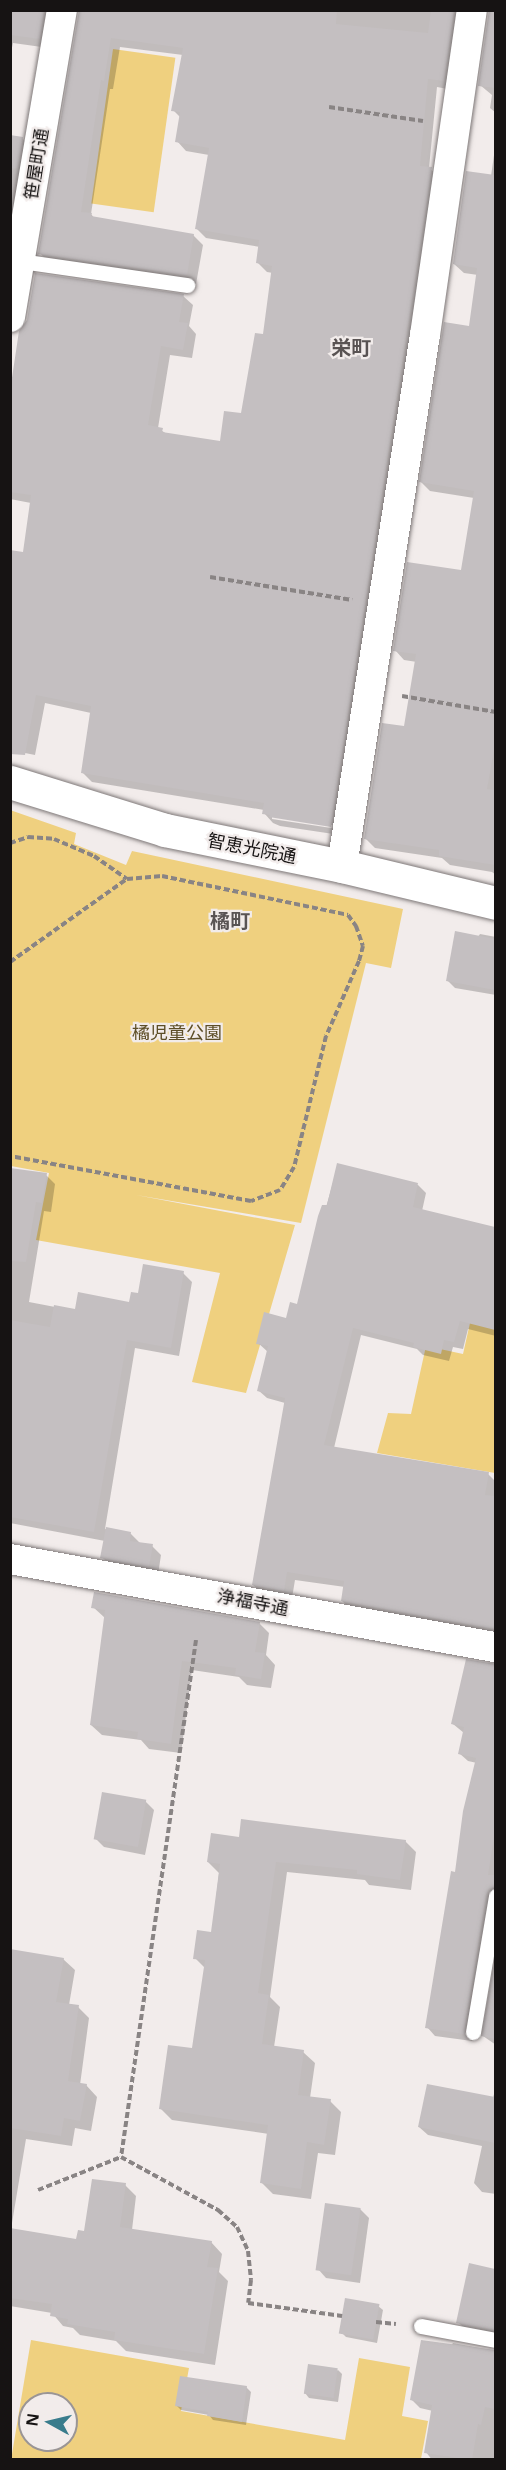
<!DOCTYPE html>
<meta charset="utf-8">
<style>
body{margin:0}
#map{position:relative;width:506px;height:2470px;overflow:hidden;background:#f2eceb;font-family:"Open Sans","Noto Sans JP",sans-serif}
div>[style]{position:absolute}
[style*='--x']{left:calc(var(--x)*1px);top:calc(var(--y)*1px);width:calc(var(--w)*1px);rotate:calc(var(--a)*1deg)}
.green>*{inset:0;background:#efd07f;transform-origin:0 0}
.shadow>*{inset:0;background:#0003}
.building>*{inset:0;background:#c4bfc1;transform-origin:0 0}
.path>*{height:4px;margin-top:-2px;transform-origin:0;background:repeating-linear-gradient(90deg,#898484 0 6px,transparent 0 9px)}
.roads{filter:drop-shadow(0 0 2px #7d7777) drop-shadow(0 0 2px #7d7777)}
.service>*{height:15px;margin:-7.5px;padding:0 7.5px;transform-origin:7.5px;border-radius:7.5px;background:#fff}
.minor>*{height:30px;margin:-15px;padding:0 15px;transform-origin:15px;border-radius:15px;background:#fff}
.tertiary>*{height:33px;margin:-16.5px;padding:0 16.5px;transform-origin:16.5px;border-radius:16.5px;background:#fff}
span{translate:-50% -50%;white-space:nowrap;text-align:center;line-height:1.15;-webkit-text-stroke:4.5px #f2eceb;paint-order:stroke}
.street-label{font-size:18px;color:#161313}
.park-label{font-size:18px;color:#5d4e27}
.neighbourhood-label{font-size:20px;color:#595353;font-weight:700}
.frame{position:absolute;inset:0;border:12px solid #161313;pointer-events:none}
.north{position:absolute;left:18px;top:2392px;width:60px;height:60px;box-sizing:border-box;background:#f2eceb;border:2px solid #9a9595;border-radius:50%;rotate:278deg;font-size:16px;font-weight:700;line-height:24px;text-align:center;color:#161313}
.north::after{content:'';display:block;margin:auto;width:21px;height:27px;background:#397c8c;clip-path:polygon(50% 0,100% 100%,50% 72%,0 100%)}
</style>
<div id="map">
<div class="green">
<div style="left:113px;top:49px;width:63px;height:156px;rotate:8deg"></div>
<div style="clip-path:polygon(10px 810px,76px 833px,74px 844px,126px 865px,132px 851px,403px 909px,391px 968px,366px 963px,301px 1223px,136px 1195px,295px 1225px,246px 1393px,192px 1382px,220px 1273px,36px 1240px,49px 1173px,11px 1166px)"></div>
<div style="clip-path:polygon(470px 1323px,495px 1327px,495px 1473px,377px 1453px,388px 1413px,411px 1414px,426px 1346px,463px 1354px)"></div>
<div style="clip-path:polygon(evenodd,31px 2340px,189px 2368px,181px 2411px,345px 2440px,359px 2358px,410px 2367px,402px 2416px,428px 2421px,421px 2459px,11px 2460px,31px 2340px,30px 2404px,66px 2404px,66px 2440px,30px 2440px,30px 2404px)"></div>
</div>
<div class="shadow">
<div style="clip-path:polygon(10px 10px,57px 10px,49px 48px,13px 43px,10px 57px)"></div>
<div style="clip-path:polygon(evenodd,80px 10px,469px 10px,453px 90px,437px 87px,429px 168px,441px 178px,340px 835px,280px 826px,273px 823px,264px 813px,264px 810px,92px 782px,82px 772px,91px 713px,45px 703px,35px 755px,10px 750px,24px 553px,31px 503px,10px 499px,10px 397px,183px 296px,193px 305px,189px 326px,196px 334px,192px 358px,170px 355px,158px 428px,168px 435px,221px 443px,242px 415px,264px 336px,273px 273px,267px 272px,258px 263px,260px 247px,206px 238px,196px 228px,209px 155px,186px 151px,177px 141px,181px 118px,173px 110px,183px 55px,120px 47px,113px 89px,110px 89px,91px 214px,95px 219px,193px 235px,203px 245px,196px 284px,49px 263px,40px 253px,80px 10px,272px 816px,338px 826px,338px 829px,272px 819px,272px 816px)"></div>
<div style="clip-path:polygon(490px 10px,496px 10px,496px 113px,490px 108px,492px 95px,480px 85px)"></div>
<div style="clip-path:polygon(10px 136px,22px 138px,32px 148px,20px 219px,10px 217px)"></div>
<div style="clip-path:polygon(496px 141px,496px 875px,492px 872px,450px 865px,442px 858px,375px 848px,365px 838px,405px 727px,417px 662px,404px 660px,395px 650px,462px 572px,474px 498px,430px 491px,421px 482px,470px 327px,478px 275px,464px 273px,454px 264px,491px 176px)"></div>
<div style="clip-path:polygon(480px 934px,496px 937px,496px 995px,455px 988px,447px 980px)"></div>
<div style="clip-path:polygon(338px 1165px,418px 1185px,426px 1193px,422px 1211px,496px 1229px,496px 1336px,468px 1329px,463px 1349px,453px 1347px,449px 1361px,423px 1355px,417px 1349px,361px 1335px,334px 1448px,488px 1474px,496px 1482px,496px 1637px,351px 1609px,342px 1601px,345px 1587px,295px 1580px,292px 1598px,262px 1593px,253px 1585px,285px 1403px,267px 1398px,258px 1390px,268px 1352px,258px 1343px,287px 1320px,298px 1306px)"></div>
<div style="clip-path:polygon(10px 1169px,46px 1175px,55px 1184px,51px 1212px,44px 1211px,29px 1302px,76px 1311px,130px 1303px,139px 1294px,183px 1273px,192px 1282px,179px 1356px,135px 1348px,105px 1529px,131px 1534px,140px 1543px,152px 1546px,161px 1555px,158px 1575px,111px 1566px,102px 1557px,105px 1541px,10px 1523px)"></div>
<div style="clip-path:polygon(93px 1607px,259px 1623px,269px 1633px,266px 1655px,275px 1665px,271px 1688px,247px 1685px,239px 1677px,192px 1670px,181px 1753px,149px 1749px,141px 1740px,102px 1735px,91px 1725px,105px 1618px)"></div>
<div style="clip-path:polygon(467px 1661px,496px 1664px,496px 1901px,472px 2041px,435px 2036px,427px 2027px,477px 1763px,468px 1761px,459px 1753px,464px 1733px,453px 1724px)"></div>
<div style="clip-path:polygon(145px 1801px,154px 1810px,145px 1855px,104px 1847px,95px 1838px)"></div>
<div style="clip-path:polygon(240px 1838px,405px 1841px,416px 1852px,411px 1890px,369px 1885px,365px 1880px,287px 1872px,270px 1997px,280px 2007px,274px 2047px,303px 2052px,315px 2063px,310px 2098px,330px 2101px,341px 2112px,335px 2155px,318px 2153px,311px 2199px,273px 2194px,262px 2183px,269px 2134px,172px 2120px,161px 2109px,193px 2050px,205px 1968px,195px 1958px,212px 1934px,219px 1873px,208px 1862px)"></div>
<div style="clip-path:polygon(10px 1951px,63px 1959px,75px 1970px,69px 2005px,78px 2007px,89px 2018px,80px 2085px,86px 2085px,97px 2097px,91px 2131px,75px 2128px,72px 2146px,26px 2139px,11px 2229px,78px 2240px,125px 2185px,136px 2196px,132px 2230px,211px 2242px,222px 2254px,219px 2272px,228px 2281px,215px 2365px,126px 2351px,116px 2341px,80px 2335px,73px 2328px,63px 2326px,52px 2313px,10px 2306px)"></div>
<div style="clip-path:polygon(496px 1964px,496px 2045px,483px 2036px)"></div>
<div style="clip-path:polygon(496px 2086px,496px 2194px,482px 2192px,474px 2183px,482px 2146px,428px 2135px,419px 2127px,493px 2098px)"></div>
<div style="clip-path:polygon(360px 2209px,369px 2218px,360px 2283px,326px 2278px,318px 2269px)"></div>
<div style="clip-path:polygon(470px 2265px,496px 2270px,496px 2337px,466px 2330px,458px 2322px)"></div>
<div style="clip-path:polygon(378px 2306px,383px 2310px,377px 2343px,346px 2337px,341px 2332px)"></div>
<div style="clip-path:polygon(453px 2343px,496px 2351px,496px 2460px,432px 2460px,426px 2452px,433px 2411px,420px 2408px,412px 2400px)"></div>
<div style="clip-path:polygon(338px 2370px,342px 2374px,338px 2402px,309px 2398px,305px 2393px)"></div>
<div style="clip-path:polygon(246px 2387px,251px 2392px,246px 2425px,213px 2420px,209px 2415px,181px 2410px,176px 2405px)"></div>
</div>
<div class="building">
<div style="clip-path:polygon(10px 10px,44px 10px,40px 39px,10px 35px)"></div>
<div style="clip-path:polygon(79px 10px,337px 10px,336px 24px,428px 33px,431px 10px,454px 10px,444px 81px,428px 79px,420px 166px,432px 167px,331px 827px,269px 817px,270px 815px,262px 814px,264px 803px,81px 773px,91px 706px,36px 695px,25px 755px,10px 754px,10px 550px,23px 552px,31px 495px,10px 492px,10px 391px,19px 331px,27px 320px,35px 273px,184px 294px,179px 322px,188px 323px,183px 350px,161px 346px,148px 425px,163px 428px,162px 432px,220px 441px,224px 411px,241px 413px,255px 333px,263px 334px,272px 266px,256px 263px,259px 240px,195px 229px,209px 148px,175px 142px,180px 112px,171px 111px,183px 48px,111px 38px,104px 81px,101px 80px,81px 212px,92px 213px,91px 216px,194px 234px,187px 275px,38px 254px)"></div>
<div style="clip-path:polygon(489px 10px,495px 10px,495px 88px,478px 86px)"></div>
<div style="clip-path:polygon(10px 135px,23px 137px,18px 169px,10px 168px)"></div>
<div style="clip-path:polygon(466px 171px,495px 175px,495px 744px,487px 789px,495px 790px,495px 865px,439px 856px,439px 850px,364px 839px,382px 723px,404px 726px,416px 654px,393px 651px,407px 562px,461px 570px,474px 491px,419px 482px,444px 322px,469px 326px,477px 268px,453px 264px)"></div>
<div style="clip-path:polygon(455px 931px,495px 939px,495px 990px,446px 981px)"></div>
<div style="clip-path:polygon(337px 1163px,418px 1183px,413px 1207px,495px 1227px,495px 1330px,460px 1321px,454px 1342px,444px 1340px,441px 1354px,413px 1347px,414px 1343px,353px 1328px,324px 1445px,489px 1472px,485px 1495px,495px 1496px,495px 1629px,341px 1601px,344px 1581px,287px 1572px,284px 1591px,252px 1585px,285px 1398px,257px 1391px,268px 1346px,256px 1344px,264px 1312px,286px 1318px,290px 1302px,297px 1304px,318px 1216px,322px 1205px,327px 1205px)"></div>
<div style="clip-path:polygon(10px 1168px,47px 1173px,42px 1203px,36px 1202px,26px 1262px,10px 1261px)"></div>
<div style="clip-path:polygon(143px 1264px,184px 1271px,171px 1348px,127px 1340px,94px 1532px,10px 1517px,10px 1320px,50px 1327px,54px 1305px,75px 1309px,78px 1292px,129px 1302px,131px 1292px,138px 1293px)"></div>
<div style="clip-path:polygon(106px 1527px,131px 1532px,130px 1541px,153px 1544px,149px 1567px,100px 1558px)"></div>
<div style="clip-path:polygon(94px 1592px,260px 1622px,255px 1652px,265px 1653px,261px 1679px,235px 1675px,236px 1668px,182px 1661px,171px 1744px,137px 1739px,138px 1732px,90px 1725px,105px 1610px,91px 1608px)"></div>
<div style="clip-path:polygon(466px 1659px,495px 1664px,495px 1830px,488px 1875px,495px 1875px,495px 1887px,489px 1889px,486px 1894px,464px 2034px,425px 2028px,451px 1871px,455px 1872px,463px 1811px,476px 1758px,458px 1754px,464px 1727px,451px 1724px)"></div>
<div style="left:102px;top:1792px;width:45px;height:48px;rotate:10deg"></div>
<div style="clip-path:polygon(241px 1819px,406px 1840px,400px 1880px,357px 1874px,357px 1870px,276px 1862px,258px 1993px,269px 1995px,262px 2044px,304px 2050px,298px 2095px,331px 2099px,324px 2145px,307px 2142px,301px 2189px,260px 2183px,268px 2125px,159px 2109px,168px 2045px,192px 2048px,205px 1960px,193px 1959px,197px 1930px,211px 1932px,220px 1864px,207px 1862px,211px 1833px,239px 1837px)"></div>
<div style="clip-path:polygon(10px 1949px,64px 1958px,56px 2002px,79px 2005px,68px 2081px,87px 2084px,80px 2121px,64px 2118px,61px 2136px,10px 2128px)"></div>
<div style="clip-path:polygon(495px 1957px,495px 2039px,481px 2036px)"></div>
<div style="clip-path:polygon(427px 2084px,495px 2097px,495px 2143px,418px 2127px)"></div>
<div style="clip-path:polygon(92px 2179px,126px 2183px,120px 2227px,212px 2241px,207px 2267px,218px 2268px,204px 2354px,114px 2340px,115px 2332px,67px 2324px,68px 2319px,50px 2316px,52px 2304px,10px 2298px,10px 2228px,76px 2239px,78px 2230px,84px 2231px)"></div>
<div style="left:325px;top:2203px;width:36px;height:68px;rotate:8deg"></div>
<div style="clip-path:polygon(469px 2263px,495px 2269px,495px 2330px,456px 2323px)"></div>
<div style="left:345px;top:2298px;width:35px;height:36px;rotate:10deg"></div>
<div style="clip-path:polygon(421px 2340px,495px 2350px,495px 2409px,485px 2407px,481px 2425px,478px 2424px,472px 2460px,424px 2453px,432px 2405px,410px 2400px)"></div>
<div style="left:308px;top:2364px;width:30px;height:30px;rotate:8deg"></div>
<div style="clip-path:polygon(180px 2376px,247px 2386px,242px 2422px,207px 2416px,208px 2412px,175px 2406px)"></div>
</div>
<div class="path">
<div style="--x:329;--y:107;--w:95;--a:8.5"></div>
<div style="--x:210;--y:577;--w:144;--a:9.2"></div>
<div style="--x:402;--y:696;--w:95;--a:9.7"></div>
<div style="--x:10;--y:843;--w:19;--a:-18"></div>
<div style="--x:28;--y:837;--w:26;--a:4"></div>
<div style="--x:54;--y:839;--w:43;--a:23"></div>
<div style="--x:94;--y:856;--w:40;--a:34.9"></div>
<div style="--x:127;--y:879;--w:35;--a:-5"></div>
<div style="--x:162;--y:876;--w:190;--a:11.8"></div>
<div style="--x:348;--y:915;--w:14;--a:54"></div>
<div style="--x:356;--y:926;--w:21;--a:71"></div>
<div style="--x:363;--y:946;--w:16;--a:105"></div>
<div style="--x:359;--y:961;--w:82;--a:113.7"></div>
<div style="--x:326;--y:1036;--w:135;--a:103.7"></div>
<div style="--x:294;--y:1167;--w:27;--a:121"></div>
<div style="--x:280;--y:1190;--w:31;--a:159"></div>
<div style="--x:251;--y:1201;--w:245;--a:-169.4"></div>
<div style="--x:10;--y:962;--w:143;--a:-35.4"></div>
<div style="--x:196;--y:1640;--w:522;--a:98.25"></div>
<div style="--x:121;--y:2157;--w:111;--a:28.7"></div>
<div style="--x:218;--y:2210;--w:25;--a:42"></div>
<div style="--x:237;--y:2227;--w:26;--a:65"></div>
<div style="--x:248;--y:2251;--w:29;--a:84"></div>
<div style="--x:251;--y:2280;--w:23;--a:97"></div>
<div style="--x:248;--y:2303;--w:95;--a:7.9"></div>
<div style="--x:38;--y:2190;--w:89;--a:-21.7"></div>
<div style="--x:376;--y:2322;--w:20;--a:6"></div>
</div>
<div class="roads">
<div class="service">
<div style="--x:20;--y:261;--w:169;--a:8.2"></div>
<div style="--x:473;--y:2032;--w:138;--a:-80.4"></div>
<div style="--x:421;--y:2326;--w:76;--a:10.6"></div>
</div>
<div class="minor">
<div style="--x:10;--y:317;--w:311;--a:-80.4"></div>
<div style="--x:342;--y:866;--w:537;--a:-81.12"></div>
<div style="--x:425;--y:335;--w:328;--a:-81.8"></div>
<div style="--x:10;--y:1559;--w:494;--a:10.3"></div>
</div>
<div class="tertiary">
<div style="--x:10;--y:782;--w:162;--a:17.2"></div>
<div style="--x:165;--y:830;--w:181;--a:11.5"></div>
<div style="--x:342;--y:866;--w:158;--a:13.5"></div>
</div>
</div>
<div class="street-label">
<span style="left:36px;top:164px;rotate:-81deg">笹屋町通</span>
<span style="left:252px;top:848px;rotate:11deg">智恵光院通</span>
<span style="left:253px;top:1602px;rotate:11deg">浄福寺通</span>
</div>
<div class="park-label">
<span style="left:177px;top:1032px">橘児童公園</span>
</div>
<div class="neighbourhood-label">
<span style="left:351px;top:347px">栄町</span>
<span style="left:230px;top:920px">橘町</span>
</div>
<div class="frame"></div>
<div class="north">N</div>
</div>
